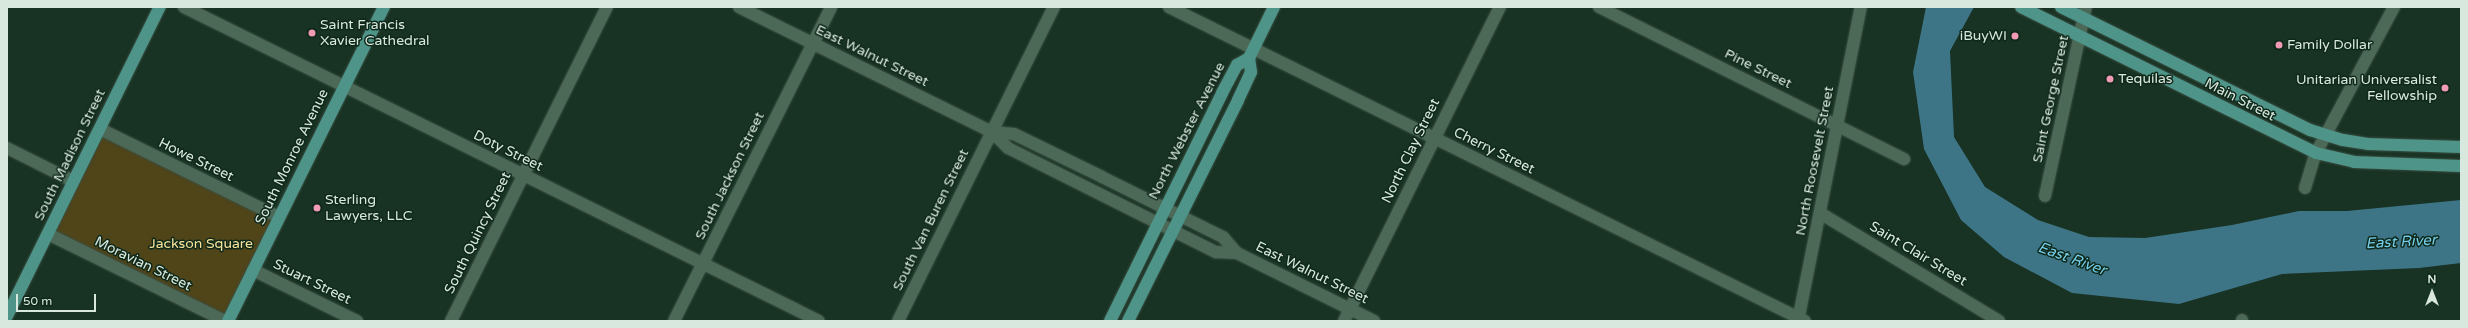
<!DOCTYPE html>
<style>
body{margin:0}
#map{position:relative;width:2468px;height:328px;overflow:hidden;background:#183223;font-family:"Varela Round",sans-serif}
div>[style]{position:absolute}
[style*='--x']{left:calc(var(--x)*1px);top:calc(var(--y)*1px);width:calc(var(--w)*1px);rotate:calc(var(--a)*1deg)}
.green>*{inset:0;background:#504419;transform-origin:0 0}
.water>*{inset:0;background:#3e7586}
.roads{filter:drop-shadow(0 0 1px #395043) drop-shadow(0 0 1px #395043)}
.minor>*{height:12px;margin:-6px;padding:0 6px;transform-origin:6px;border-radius:6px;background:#4c6857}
.major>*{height:12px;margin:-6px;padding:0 6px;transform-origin:6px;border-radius:6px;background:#4e9489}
.dots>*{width:11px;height:11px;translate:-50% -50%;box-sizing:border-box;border:2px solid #0e281a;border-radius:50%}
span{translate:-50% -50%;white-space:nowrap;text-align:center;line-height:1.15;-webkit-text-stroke:3px #0e281a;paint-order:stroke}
.poi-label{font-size:14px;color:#d9e8de}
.left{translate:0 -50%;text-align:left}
.right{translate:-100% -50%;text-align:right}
.street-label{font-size:14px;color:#d9e8de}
.park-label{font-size:14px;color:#f8e39a}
.water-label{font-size:15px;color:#74cee9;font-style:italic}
.frame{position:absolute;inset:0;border:8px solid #d9e8de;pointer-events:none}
.north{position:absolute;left:2412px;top:272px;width:40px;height:40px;-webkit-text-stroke:3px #0e281a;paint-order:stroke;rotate:0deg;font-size:11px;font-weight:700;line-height:16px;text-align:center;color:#d9e8de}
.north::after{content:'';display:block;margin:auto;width:14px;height:18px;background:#d9e8de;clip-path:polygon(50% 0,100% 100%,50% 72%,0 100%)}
.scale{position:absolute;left:16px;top:294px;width:80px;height:18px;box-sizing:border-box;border:2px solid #d9e8de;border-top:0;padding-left:5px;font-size:12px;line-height:14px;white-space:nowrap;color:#d9e8de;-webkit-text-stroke:3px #0e281a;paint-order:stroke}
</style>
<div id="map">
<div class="green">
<div style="left:100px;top:129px;width:199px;height:117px;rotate:26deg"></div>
</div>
<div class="water">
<div style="clip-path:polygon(1926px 7px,1974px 7px,1950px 51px,1954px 137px,1985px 187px,2038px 220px,2089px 237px,2145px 238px,2232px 225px,2299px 211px,2347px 211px,2461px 200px,2461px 263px,2419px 268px,2282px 274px,2179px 304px,2072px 293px,2004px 257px,1961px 220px,1924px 149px,1913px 72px)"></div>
</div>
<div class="roads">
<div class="minor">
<div style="--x:184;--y:7;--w:708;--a:26.31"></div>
<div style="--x:739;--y:7;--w:282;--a:26.3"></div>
<div style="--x:992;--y:132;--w:23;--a:45"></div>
<div style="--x:1008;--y:148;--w:233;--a:26.6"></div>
<div style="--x:1216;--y:252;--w:21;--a:3"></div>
<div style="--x:1169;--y:7;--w:709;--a:26.28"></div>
<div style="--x:1599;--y:7;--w:341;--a:26.5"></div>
<div style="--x:100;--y:129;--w:199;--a:26.2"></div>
<div style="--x:992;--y:132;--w:22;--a:5"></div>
<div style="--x:1014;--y:134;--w:98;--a:26"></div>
<div style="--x:1102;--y:177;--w:135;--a:26.4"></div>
<div style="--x:1223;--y:237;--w:21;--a:49"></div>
<div style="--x:1237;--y:253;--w:153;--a:26.4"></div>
<div style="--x:7;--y:148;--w:74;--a:26.6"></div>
<div style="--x:2305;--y:188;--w:37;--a:-73"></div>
<div style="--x:2316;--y:153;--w:166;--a:-61.9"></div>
<div style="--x:2045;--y:196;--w:193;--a:-77.8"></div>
<div style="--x:1820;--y:213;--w:209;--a:31.1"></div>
<div style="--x:48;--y:234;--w:197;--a:26.2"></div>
<div style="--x:253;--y:270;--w:116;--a:26.1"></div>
<div style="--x:451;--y:321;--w:351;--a:-63.6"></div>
<div style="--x:674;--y:321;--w:351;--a:-63.4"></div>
<div style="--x:898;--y:321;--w:351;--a:-63.6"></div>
<div style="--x:1344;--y:321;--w:351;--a:-63.6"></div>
<div style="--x:1798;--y:321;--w:320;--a:-78.7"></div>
<div style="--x:2242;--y:321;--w:1;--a:-90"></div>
</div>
<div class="major">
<div style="--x:2021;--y:7;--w:329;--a:26.3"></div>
<div style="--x:2316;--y:153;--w:39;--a:13"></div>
<div style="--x:2354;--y:162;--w:107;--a:2.1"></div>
<div style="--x:2061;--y:7;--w:278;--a:26.3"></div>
<div style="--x:2310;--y:130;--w:34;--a:17"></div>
<div style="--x:2343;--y:140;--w:25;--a:9"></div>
<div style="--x:2368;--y:144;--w:93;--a:1.8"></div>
<div style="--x:7;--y:316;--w:345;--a:-63.7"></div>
<div style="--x:228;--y:321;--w:351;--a:-63.6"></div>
<div style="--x:1110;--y:321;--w:254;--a:-63.8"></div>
<div style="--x:1222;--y:93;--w:32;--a:-62"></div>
<div style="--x:1237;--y:65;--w:14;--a:-30"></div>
<div style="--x:1128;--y:321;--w:247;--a:-63.5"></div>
<div style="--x:1238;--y:100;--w:31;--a:-65"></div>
<div style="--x:1251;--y:72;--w:14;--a:-98"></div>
<div style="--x:1249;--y:58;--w:57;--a:-63.9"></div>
</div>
</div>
<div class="dots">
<div style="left:312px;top:33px;background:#f09ab6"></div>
<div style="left:2015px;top:36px;background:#f09ab6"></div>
<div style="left:2279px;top:45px;background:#f09ab6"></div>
<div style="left:2110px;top:79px;background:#f09ab6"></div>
<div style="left:2445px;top:88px;background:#f09ab6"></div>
<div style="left:317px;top:208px;background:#f09ab6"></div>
</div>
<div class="poi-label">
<span class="left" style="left:320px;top:33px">Saint Francis<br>Xavier Cathedral</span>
<span class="right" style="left:2007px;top:36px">iBuyWI</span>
<span class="left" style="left:2287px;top:45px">Family Dollar</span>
<span class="left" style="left:2118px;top:79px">Tequilas</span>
<span class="right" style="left:2437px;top:88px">Unitarian Universalist<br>Fellowship</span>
<span class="left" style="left:325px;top:208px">Sterling<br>Lawyers, LLC</span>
</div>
<div class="street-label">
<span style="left:872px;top:56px;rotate:26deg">East Walnut Street</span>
<span style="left:1758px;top:69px;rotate:26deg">Pine Street</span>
<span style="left:2051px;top:99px;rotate:-78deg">Saint George Street</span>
<span style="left:2240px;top:100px;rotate:27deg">Main Street</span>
<span style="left:1187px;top:131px;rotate:-63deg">North Webster Avenue</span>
<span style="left:508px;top:151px;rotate:26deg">Doty Street</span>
<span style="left:1411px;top:151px;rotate:-64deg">North Clay Street</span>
<span style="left:1494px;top:151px;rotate:26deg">Cherry Street</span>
<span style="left:70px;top:155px;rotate:-64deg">South Madison Street</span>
<span style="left:292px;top:157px;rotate:-64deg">South Monroe Avenue</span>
<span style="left:196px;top:160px;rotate:26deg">Howe Street</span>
<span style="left:1815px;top:161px;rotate:-79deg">North Roosevelt Street</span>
<span style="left:730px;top:176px;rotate:-64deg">South Jackson Street</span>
<span style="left:931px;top:220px;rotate:-64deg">South Van Buren Street</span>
<span style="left:478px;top:233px;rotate:-64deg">South Quincy Street</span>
<span style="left:1918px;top:254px;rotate:31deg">Saint Clair Street</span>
<span style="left:143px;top:264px;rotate:26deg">Moravian Street</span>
<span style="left:1312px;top:273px;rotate:26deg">East Walnut Street</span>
<span style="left:312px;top:282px;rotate:26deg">Stuart Street</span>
</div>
<div class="park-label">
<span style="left:201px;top:244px">Jackson Square</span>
</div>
<div class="water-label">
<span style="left:2401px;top:242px;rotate:-3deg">East River</span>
<span style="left:2072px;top:259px;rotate:20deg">East River</span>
</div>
<div class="frame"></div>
<div class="north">N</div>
<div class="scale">50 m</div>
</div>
